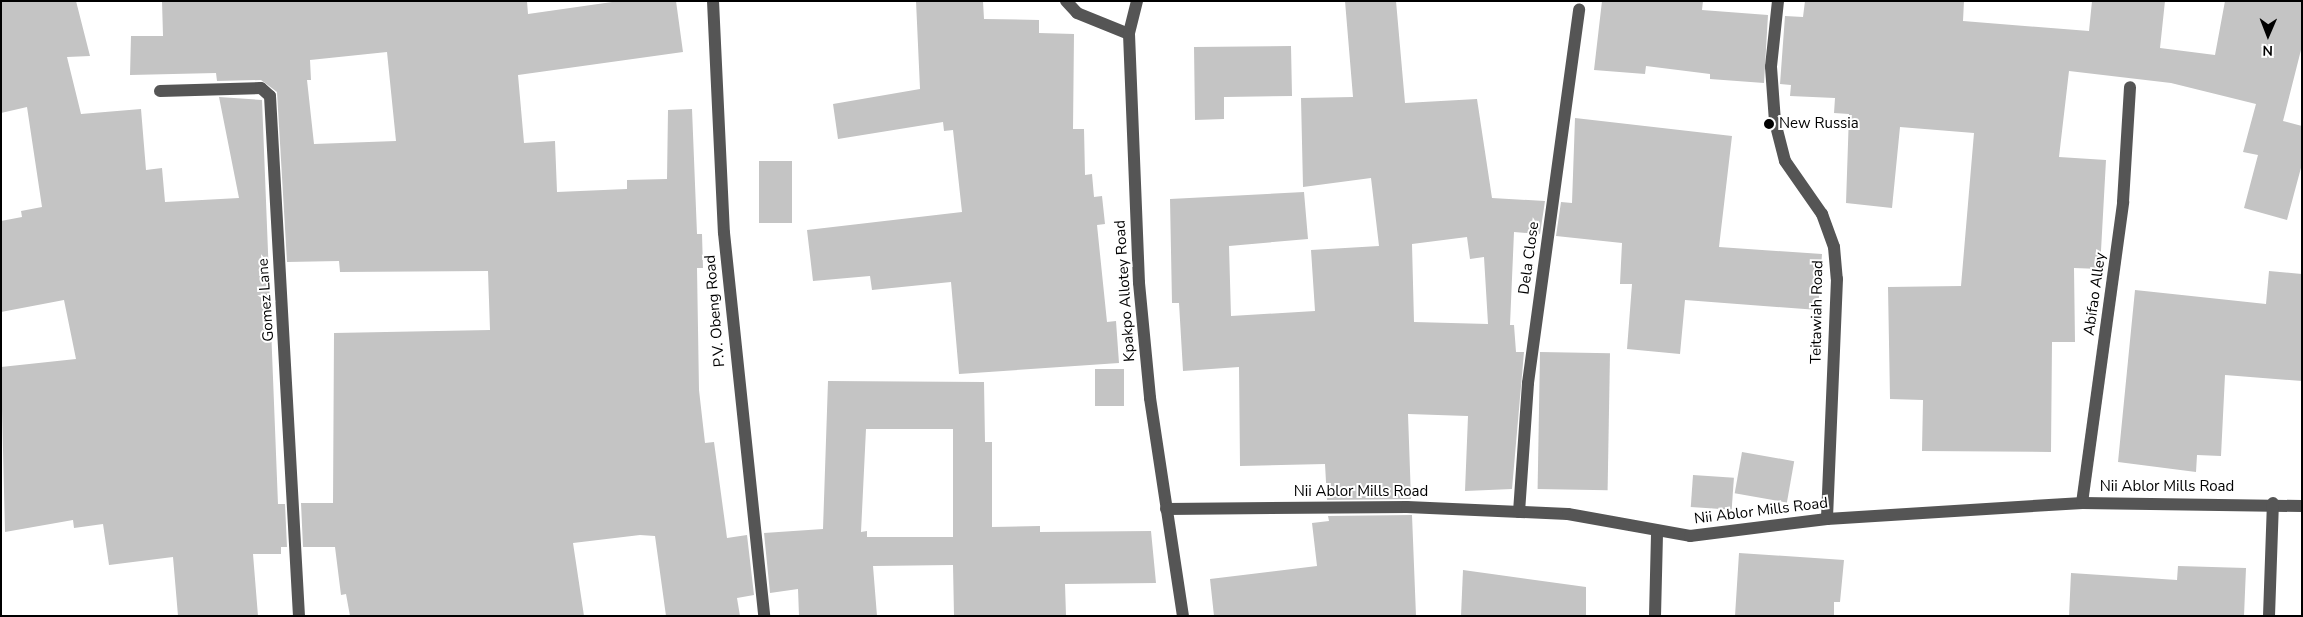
<!DOCTYPE html>
<style>
body{margin:0}
#map{position:relative;width:2303px;height:617px;overflow:hidden;background:#fff;font-family:"Nunito Sans",sans-serif}
div>[style]{position:absolute}
[style*='--x']{left:calc(var(--x)*1px);top:calc(var(--y)*1px);width:calc(var(--w)*1px);rotate:calc(var(--a)*1deg)}
.building>*{inset:0;background:#c4c4c4;transform-origin:0 0}
.minor>*{height:12px;margin:-6px;padding:0 6px;transform-origin:6px;border-radius:6px;background:#555}
.dots>*{width:14px;height:14px;translate:-50% -50%;box-sizing:border-box;border:2px solid #fff;border-radius:50%}
span{translate:-50% -50%;white-space:nowrap;text-align:center;line-height:1.15;-webkit-text-stroke:4px #fff;paint-order:stroke}
.poi-label{font-size:15px;color:#000}
.left{translate:0 -50%;text-align:left}
.street-label{font-size:15px;color:#000}
.frame{position:absolute;inset:0;border:2px solid #000;pointer-events:none}
.north{position:absolute;left:2243px;top:10px;width:50px;height:50px;-webkit-text-stroke:4px #fff;paint-order:stroke;rotate:181deg;font-size:14px;font-weight:700;line-height:20px;text-align:center;color:#000}
.north::after{content:'';display:block;margin:auto;width:18px;height:22px;background:#000;clip-path:polygon(50% 0,100% 100%,50% 72%,0 100%)}
</style>
<div id="map">
<div class="building">
<div style="clip-path:polygon(1px 1px,76px 1px,90px 56px,67px 57px,81px 114px,141px 109px,146px 170px,162px 168px,165px 202px,239px 198px,219px 97px,262px 100px,278px 504px,285px 504px,287px 547px,281px 547px,281px 554px,253px 554px,258px 616px,178px 616px,173px 557px,109px 565px,103px 524px,74px 528px,73px 520px,5px 532px,1px 367px,76px 359px,64px 300px,1px 312px,1px 221px,22px 217px,21px 211px,42px 207px,27px 107px,1px 113px)"></div>
<div style="clip-path:polygon(evenodd,162px 1px,527px 1px,528px 14px,619px 1px,676px 1px,683px 52px,518px 75px,524px 143px,555px 141px,557px 192px,627px 189px,627px 180px,667px 179px,668px 110px,692px 109px,697px 234px,702px 234px,703px 268px,697px 268px,699px 390px,705px 443px,714px 442px,727px 538px,747px 535px,754px 595px,737px 598px,740px 616px,666px 616px,655px 536px,640px 535px,573px 543px,584px 616px,350px 616px,346px 594px,341px 595px,335px 547px,303px 547px,301px 503px,333px 503px,334px 333px,490px 330px,488px 271px,340px 272px,339px 261px,287px 262px,277px 92px,261px 80px,217px 81px,216px 73px,130px 75px,131px 36px,163px 36px,162px 1px,387px 52px,396px 141px,314px 144px,307px 80px,311px 80px,310px 60px,387px 52px)"></div>
<div style="clip-path:polygon(916px 1px,983px 1px,984px 19px,1039px 20px,1039px 33px,1074px 34px,1073px 129px,1084px 129px,1085px 175px,1092px 174px,1094px 197px,1102px 196px,1105px 224px,1097px 225px,1107px 322px,1116px 321px,1119px 363px,959px 374px,951px 282px,872px 290px,870px 276px,813px 281px,807px 230px,962px 212px,953px 130px,944px 131px,943px 122px,838px 139px,833px 104px,920px 89px)"></div>
<div style="clip-path:polygon(evenodd,1345px 1px,1396px 1px,1405px 103px,1477px 99px,1492px 198px,1545px 201px,1540px 234px,1514px 232px,1510px 325px,1514px 325px,1516px 352px,1524px 352px,1512px 489px,1465px 491px,1468px 416px,1408px 414px,1411px 499px,1327px 500px,1325px 464px,1240px 466px,1239px 367px,1183px 371px,1179px 303px,1172px 303px,1170px 199px,1304px 192px,1308px 239px,1229px 246px,1231px 316px,1315px 311px,1311px 250px,1379px 246px,1371px 178px,1303px 187px,1301px 98px,1353px 97px,1345px 1px,1467px 237px,1470px 259px,1484px 257px,1488px 324px,1414px 322px,1412px 244px,1467px 237px)"></div>
<div style="clip-path:polygon(1602px 1px,1703px 1px,1702px 10px,1768px 15px,1764px 83px,1710px 79px,1710px 74px,1646px 66px,1645px 74px,1594px 70px)"></div>
<div style="clip-path:polygon(1805px 1px,1964px 1px,1963px 21px,2089px 31px,2092px 1px,2165px 1px,2160px 48px,2215px 55px,2225px 1px,2302px 1px,2302px 46px,2283px 121px,2302px 126px,2302px 164px,2287px 220px,2244px 208px,2258px 155px,2243px 152px,2256px 104px,2171px 83px,2069px 71px,2059px 157px,2106px 160px,2100px 269px,2074px 268px,2075px 342px,2052px 342px,2051px 452px,1922px 451px,1923px 400px,1890px 399px,1888px 287px,1961px 286px,1974px 133px,1900px 127px,1892px 208px,1846px 203px,1849px 114px,1834px 113px,1835px 98px,1790px 96px,1791px 85px,1780px 84px,1785px 16px,1803px 17px)"></div>
<div style="clip-path:polygon(1291px 46px,1292px 96px,1224px 97px,1224px 119px,1195px 120px,1194px 47px)"></div>
<div style="clip-path:polygon(1575px 118px,1732px 136px,1719px 247px,1822px 254px,1818px 310px,1685px 300px,1680px 354px,1627px 349px,1632px 284px,1620px 284px,1622px 243px,1556px 236px,1561px 202px,1572px 203px)"></div>
<div style="left:759px;top:161px;width:33px;height:62px"></div>
<div style="clip-path:polygon(2269px 271px,2302px 274px,2302px 381px,2225px 375px,2221px 456px,2197px 455px,2196px 472px,2118px 462px,2135px 290px,2266px 304px)"></div>
<div style="left:1540px;top:352px;width:70px;height:137px;rotate:1deg"></div>
<div style="left:1095px;top:369px;width:29px;height:37px"></div>
<div style="clip-path:polygon(evenodd,828px 381px,984px 382px,985px 442px,992px 442px,992px 527px,1040px 526px,1040px 532px,1151px 531px,1156px 583px,1065px 584px,1066px 616px,954px 616px,953px 565px,873px 566px,877px 616px,799px 616px,798px 589px,770px 593px,764px 533px,823px 529px,828px 381px,866px 429px,953px 429px,953px 537px,867px 537px,867px 531px,861px 532px,866px 429px)"></div>
<div style="left:1742px;top:452px;width:53px;height:42px;rotate:10deg"></div>
<div style="left:1693px;top:475px;width:41px;height:32px;rotate:4deg"></div>
<div style="clip-path:polygon(1412px 515px,1416px 616px,1214px 616px,1210px 579px,1317px 566px,1312px 523px,1329px 521px,1328px 516px)"></div>
<div style="clip-path:polygon(1739px 553px,1844px 560px,1840px 602px,1834px 602px,1834px 616px,1735px 616px)"></div>
<div style="clip-path:polygon(2178px 566px,2246px 568px,2244px 616px,2069px 616px,2071px 573px,2177px 580px)"></div>
<div style="clip-path:polygon(1463px 570px,1586px 587px,1586px 616px,1461px 616px)"></div>
</div>
<div class="minor">
<div style="--x:713;--y:1;--w:232;--a:87.3"></div>
<div style="--x:724;--y:233;--w:385;--a:84"></div>
<div style="--x:1066;--y:1;--w:16;--a:47"></div>
<div style="--x:1077;--y:13;--w:56;--a:22"></div>
<div style="--x:1137;--y:1;--w:34;--a:104"></div>
<div style="--x:1129;--y:34;--w:249;--a:87.7"></div>
<div style="--x:1139;--y:283;--w:116;--a:84.5"></div>
<div style="--x:1150;--y:398;--w:220;--a:81.4"></div>
<div style="--x:1778;--y:1;--w:66;--a:96.1"></div>
<div style="--x:1771;--y:67;--w:55;--a:85.8"></div>
<div style="--x:1775;--y:122;--w:40;--a:75.6"></div>
<div style="--x:1785;--y:161;--w:65;--a:55.1"></div>
<div style="--x:1822;--y:214;--w:35;--a:70"></div>
<div style="--x:1834;--y:247;--w:32;--a:85"></div>
<div style="--x:1837;--y:279;--w:240;--a:92.4"></div>
<div style="--x:160;--y:91;--w:101;--a:-1.7"></div>
<div style="--x:261;--y:88;--w:12;--a:42"></div>
<div style="--x:270;--y:96;--w:521;--a:86.81"></div>
<div style="--x:2082;--y:503;--w:304;--a:-82.2"></div>
<div style="--x:2123;--y:202;--w:115;--a:-86.5"></div>
<div style="--x:1166;--y:509;--w:241;--a:-0.5"></div>
<div style="--x:1407;--y:507;--w:161;--a:2.5"></div>
<div style="--x:1568;--y:514;--w:124;--a:10.2"></div>
<div style="--x:1690;--y:536;--w:138;--a:-7.1"></div>
<div style="--x:1827;--y:519;--w:256;--a:-3.6"></div>
<div style="--x:2082;--y:503;--w:220;--a:0.8"></div>
<div style="--x:1519;--y:512;--w:129;--a:-86"></div>
<div style="--x:1528;--y:383;--w:377;--a:-82.2"></div>
<div style="--x:1655;--y:616;--w:83;--a:-88.6"></div>
<div style="--x:2269;--y:616;--w:113;--a:-88"></div>
</div>
<div class="dots">
<div style="left:1769px;top:124px;background:#000"></div>
</div>
<div class="poi-label">
<span class="left" style="left:1779px;top:124px">New Russia</span>
</div>
<div class="street-label">
<span style="left:1529px;top:258px;rotate:-82deg">Dela Close</span>
<span style="left:1125px;top:291px;rotate:-94deg">Kpakpo Allotey Road</span>
<span style="left:2095px;top:294px;rotate:-82deg">Abifao Alley</span>
<span style="left:266px;top:300px;rotate:-94deg">Gomez Lane</span>
<span style="left:715px;top:311px;rotate:-95deg">P.V. Obeng Road</span>
<span style="left:1817px;top:312px;rotate:-89deg">Teitawiah Road</span>
<span style="left:2167px;top:487px">Nii Ablor Mills Road</span>
<span style="left:1361px;top:492px">Nii Ablor Mills Road</span>
<span style="left:1761px;top:511px;rotate:-7deg">Nii Ablor Mills Road</span>
</div>
<div class="frame"></div>
<div class="north">N</div>
</div>
